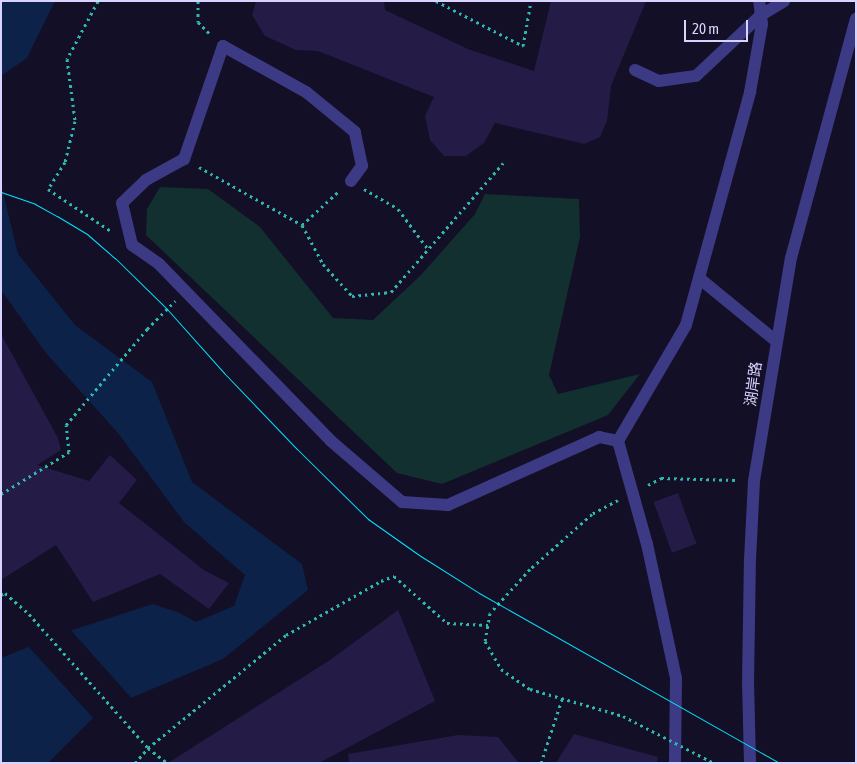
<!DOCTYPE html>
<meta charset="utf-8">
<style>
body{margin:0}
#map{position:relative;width:857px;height:764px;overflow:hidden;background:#130f26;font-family:"Asap Condensed","Noto Sans SC",sans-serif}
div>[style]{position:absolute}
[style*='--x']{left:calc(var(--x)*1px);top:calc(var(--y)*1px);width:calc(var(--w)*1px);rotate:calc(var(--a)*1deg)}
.green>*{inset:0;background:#12302f}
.water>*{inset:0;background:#0c2248}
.pier>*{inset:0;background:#130f26}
.building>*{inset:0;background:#241b47;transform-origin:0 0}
.path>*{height:3px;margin-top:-1.5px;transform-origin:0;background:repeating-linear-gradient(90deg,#2fb8b0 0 2.5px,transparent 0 6.5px)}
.minor>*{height:12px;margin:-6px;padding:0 6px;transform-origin:6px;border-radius:6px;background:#3d3a85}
.tram>*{height:1px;margin:-0.5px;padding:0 0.5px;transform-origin:0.5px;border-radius:0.5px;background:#00e5ff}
.path-bridge>*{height:3px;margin-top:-1.5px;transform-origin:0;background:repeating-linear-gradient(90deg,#2fb8b0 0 2.5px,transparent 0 6.5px)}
span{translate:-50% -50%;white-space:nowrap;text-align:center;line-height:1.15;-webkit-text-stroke:5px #130f26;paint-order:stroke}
.street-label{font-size:15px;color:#d9d4ff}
.frame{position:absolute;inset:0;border:2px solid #d9d4ff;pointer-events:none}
.scale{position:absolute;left:684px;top:20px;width:64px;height:22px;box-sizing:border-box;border:2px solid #d9d4ff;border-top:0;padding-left:6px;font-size:15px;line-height:18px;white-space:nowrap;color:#d9d4ff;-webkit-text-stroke:4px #130f26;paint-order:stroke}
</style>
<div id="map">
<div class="green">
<div style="clip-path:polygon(160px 187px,208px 189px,260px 227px,333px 318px,373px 320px,421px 275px,475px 214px,485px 194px,579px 199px,580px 237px,549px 375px,558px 394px,640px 374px,608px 415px,442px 484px,397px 473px,146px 235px,147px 209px)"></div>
</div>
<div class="water">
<div style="clip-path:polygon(1px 1px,55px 1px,27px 58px,1px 76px)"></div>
<div style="clip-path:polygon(1px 184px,18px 254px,75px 325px,152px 382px,192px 482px,302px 564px,308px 590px,223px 659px,100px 711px,48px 763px,1px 763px,1px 658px,66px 632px,153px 604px,180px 613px,196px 622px,234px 606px,245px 575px,184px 522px,118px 433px,46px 353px,1px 290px)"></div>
</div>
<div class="pier">
<div style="clip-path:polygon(69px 628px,133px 700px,101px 713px,95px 720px,27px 645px)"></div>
</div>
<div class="building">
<div style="clip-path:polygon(256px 1px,384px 1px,385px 10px,468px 49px,534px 71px,551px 1px,646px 1px,611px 86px,607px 121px,600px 137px,584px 144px,495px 123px,484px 143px,466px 156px,444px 156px,430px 140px,425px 116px,434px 97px,318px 51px,296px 50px,265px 36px,252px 15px)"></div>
<div style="clip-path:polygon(1px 334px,58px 438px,61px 450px,37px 465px,89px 481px,110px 455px,137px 480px,119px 503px,204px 570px,229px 583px,209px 609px,160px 574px,93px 602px,56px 545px,1px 580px)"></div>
<div style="left:678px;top:493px;width:54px;height:26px;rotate:70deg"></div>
<div style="clip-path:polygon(398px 610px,435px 701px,319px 763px,168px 763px,330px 660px)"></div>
<div style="clip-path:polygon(574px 734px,658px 757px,657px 763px,556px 763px)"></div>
<div style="clip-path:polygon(458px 735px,498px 737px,519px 763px,349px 763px,348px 754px)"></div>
</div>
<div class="path">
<div style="--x:98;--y:1;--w:66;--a:118.1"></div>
<div style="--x:67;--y:59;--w:63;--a:82.6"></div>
<div style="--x:75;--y:121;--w:42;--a:103.7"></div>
<div style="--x:65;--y:162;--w:32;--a:122"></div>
<div style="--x:48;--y:189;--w:76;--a:33.7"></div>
<div style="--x:198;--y:1;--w:21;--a:90"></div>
<div style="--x:198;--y:22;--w:18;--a:45"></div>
<div style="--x:436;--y:1;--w:98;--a:27.3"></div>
<div style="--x:523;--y:46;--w:46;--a:-79.9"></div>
<div style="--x:199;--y:167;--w:118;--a:29.4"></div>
<div style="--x:302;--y:225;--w:44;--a:61.7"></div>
<div style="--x:323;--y:264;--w:43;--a:47.8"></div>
<div style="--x:352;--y:296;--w:39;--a:-6"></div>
<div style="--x:391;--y:292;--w:171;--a:-49"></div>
<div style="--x:364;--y:189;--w:39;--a:30"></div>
<div style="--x:398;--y:209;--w:50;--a:53.1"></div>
<div style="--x:302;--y:225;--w:50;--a:-42.6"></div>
<div style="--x:648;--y:485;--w:15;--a:-28"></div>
<div style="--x:661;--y:478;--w:76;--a:1.5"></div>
<div style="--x:1;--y:494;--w:80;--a:-31.7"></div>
<div style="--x:69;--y:452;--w:27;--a:-96"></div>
<div style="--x:66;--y:425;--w:126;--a:-49.8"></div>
<div style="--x:147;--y:329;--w:40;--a:-45"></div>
<div style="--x:618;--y:500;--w:30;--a:152"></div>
<div style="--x:592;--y:514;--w:83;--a:138.4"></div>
<div style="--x:530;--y:569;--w:59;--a:132.3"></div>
<div style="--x:490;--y:613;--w:28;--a:100"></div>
<div style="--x:485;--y:641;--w:32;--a:60"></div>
<div style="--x:501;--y:669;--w:35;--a:35"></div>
<div style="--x:530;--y:689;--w:97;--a:16.2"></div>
<div style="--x:1;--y:595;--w:4;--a:-27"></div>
<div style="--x:5;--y:593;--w:32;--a:41"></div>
<div style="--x:29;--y:614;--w:179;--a:48.4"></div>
<div style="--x:148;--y:748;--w:24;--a:38"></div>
<div style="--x:135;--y:763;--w:20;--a:-49"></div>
<div style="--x:148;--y:748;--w:178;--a:-39.3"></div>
<div style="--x:286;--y:635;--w:109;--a:-29.6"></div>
<div style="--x:381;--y:581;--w:14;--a:-21"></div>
<div style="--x:394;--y:576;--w:71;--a:41.6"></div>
<div style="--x:447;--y:623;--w:41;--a:2.8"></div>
<div style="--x:541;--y:763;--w:67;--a:-71.8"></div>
</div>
<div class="minor">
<div style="--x:635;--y:70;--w:26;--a:25"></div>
<div style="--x:659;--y:81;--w:37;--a:-8"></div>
<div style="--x:696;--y:76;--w:89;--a:-43.2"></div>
<div style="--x:761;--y:15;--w:27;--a:-31"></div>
<div style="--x:351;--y:181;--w:19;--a:-54"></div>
<div style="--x:362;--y:166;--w:35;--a:-102"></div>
<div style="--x:355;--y:132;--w:63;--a:-140.8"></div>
<div style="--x:306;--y:92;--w:95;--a:-151"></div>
<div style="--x:223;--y:46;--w:120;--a:109"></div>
<div style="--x:184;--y:159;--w:43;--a:151.1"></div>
<div style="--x:146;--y:180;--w:33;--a:136"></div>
<div style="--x:122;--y:203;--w:43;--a:76.6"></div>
<div style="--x:132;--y:245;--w:33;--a:35"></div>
<div style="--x:159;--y:264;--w:247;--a:45.8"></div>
<div style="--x:331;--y:441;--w:94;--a:40.7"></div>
<div style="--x:402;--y:502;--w:46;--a:3.7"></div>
<div style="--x:448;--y:505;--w:166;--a:-24.2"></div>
<div style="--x:599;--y:437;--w:19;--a:12"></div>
<div style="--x:618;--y:441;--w:107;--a:74.3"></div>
<div style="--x:647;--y:544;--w:137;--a:77.8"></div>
<div style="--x:676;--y:678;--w:85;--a:90.7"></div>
<div style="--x:699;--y:278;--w:99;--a:39.3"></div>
<div style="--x:618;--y:441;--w:134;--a:-59.6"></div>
<div style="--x:686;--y:325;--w:242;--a:-74.6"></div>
<div style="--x:750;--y:92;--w:69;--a:-80"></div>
<div style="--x:762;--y:24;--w:23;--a:-97"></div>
<div style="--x:750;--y:763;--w:80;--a:-91.4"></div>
<div style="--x:748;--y:683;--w:123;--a:-89.1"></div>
<div style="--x:750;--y:560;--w:79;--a:-87.1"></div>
<div style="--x:754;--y:481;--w:226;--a:-80.6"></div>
<div style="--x:791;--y:258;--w:248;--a:-74.8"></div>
</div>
<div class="tram">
<div style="--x:1;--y:192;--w:36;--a:19"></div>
<div style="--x:35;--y:204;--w:25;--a:29"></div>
<div style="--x:57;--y:216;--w:35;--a:31"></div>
<div style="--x:87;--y:234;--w:37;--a:41"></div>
<div style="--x:115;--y:258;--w:73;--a:44.4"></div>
<div style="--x:167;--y:309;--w:87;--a:48.3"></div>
<div style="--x:225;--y:374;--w:104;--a:46.2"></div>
<div style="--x:297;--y:449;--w:100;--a:44.6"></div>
<div style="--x:368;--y:519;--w:62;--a:35.2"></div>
<div style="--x:419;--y:555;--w:71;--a:32.3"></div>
<div style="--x:479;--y:593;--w:345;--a:29.5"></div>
</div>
<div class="path-bridge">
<div style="--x:623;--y:716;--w:102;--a:27.3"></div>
</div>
<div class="street-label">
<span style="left:753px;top:384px;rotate:-82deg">湖岸路</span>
</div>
<div class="frame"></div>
<div class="scale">20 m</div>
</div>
